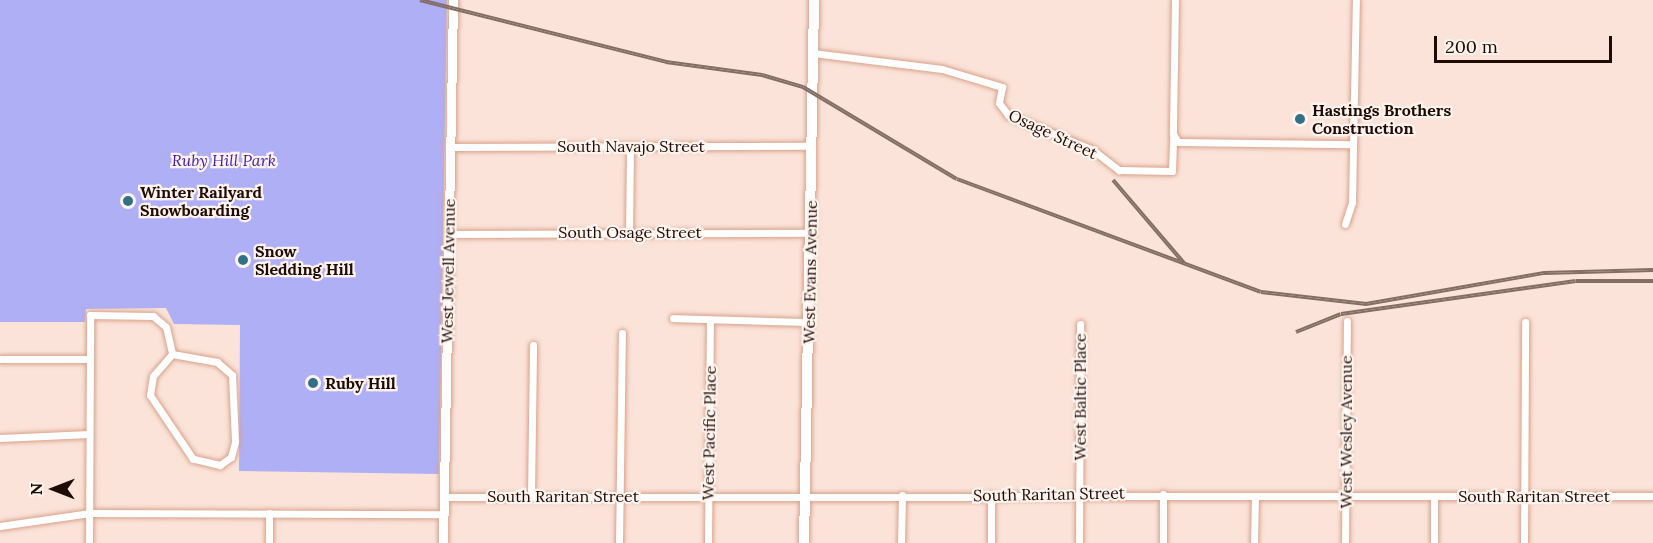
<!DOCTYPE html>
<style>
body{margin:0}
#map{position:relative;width:1653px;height:543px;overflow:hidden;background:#fbe3d9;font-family:Lora,serif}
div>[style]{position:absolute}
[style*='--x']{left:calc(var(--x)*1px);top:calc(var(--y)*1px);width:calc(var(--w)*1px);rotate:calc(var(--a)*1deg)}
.green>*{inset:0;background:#afaff5}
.roads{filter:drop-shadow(0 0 2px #d8a28a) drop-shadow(0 0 2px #d8a28a)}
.street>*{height:7px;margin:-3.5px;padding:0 3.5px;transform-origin:3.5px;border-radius:3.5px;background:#fff}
.secondary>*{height:9px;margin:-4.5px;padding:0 4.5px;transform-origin:4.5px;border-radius:4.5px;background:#fff}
.primary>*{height:10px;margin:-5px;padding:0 5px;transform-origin:5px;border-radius:5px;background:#fff}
.rail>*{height:4px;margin-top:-2px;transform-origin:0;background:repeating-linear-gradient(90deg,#fff3ee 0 4.5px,#836d65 0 9px);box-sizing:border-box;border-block:2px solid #836d65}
.dots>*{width:16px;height:16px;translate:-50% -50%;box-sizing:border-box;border:3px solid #fff3ee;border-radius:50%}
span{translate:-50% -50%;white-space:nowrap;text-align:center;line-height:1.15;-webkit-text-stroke:4.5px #fff3ee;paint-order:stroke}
.poi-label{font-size:16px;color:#1e0b04;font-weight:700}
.left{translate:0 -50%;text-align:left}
.street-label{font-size:16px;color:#1e0b04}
.park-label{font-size:16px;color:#4320a8;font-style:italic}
.north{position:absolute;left:24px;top:459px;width:60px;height:60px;-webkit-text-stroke:4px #fff3ee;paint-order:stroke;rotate:270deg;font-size:16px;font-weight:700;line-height:24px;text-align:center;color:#1e0b04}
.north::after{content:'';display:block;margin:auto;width:21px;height:27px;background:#1e0b04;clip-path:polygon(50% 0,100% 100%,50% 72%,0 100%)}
.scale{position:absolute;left:1434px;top:36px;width:178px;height:27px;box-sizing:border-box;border:3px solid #1e0b04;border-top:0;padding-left:8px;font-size:18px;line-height:21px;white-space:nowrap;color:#1e0b04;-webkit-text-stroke:4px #fff3ee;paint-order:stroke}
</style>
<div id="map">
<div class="green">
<div style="clip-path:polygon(0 0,447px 0,439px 474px,239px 471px,240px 325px,174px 324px,166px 308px,86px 309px,85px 322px,0 322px)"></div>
</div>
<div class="roads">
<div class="street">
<div style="--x:1175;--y:0;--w:134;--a:90.9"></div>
<div style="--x:1173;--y:134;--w:9;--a:58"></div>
<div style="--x:1178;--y:142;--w:175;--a:0.7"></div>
<div style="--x:813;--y:53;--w:130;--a:7.1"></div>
<div style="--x:942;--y:69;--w:63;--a:16.7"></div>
<div style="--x:1002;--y:87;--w:16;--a:101"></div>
<div style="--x:999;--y:103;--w:15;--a:53"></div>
<div style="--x:1008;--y:115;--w:92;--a:22.4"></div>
<div style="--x:1093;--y:150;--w:33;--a:38"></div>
<div style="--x:1119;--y:170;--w:53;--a:1.1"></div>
<div style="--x:1172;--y:171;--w:37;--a:-88"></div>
<div style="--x:450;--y:147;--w:362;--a:-0.2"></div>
<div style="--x:1345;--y:224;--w:23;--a:-72"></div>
<div style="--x:1352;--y:202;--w:202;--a:-88.9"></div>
<div style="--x:629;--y:232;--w:86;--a:-89.3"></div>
<div style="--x:449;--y:234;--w:362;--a:-0.2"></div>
<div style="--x:673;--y:318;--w:136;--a:1.7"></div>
<div style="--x:172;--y:354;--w:46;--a:10.1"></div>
<div style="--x:217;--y:362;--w:20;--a:41"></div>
<div style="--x:232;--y:375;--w:67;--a:87.4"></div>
<div style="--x:235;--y:442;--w:16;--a:105"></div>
<div style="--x:231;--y:457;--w:14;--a:144"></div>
<div style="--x:220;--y:465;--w:28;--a:-167"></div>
<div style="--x:193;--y:459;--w:77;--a:-123.9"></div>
<div style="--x:150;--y:395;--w:19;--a:-81"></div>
<div style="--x:153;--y:376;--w:29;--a:-49"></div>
<div style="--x:0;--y:359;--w:89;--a:0"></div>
<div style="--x:0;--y:438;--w:89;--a:-2.6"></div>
<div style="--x:531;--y:494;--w:149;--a:-89.2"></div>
<div style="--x:444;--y:497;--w:1209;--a:-0.05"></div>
<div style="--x:269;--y:513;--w:30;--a:90"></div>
<div style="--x:0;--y:526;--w:91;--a:-8.2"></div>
<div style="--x:90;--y:513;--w:354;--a:0.2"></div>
<div style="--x:89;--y:543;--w:228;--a:-89.7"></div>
<div style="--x:90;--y:315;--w:63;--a:0.9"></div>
<div style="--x:153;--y:316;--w:17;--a:40"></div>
<div style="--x:166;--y:327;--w:28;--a:77"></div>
<div style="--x:619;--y:543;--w:210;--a:-89.2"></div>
<div style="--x:708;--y:543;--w:220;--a:-89.5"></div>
<div style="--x:901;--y:543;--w:48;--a:-88.8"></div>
<div style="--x:991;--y:543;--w:48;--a:-90"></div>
<div style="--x:1079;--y:543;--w:219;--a:-89.7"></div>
<div style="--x:1163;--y:543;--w:49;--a:-90"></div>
<div style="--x:1254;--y:543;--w:47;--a:-88.8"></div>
<div style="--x:1345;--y:543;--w:222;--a:-89.5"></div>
<div style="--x:1434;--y:543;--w:47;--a:-90"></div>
<div style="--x:1524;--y:543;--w:221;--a:-89.7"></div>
</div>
<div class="secondary">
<div style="--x:443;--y:543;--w:543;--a:-88.94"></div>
</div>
<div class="primary">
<div style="--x:804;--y:543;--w:543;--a:-88.94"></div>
</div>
</div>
<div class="rail">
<div style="--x:420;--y:0;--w:254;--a:14.1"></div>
<div style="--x:666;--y:62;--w:97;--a:7.7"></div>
<div style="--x:762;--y:75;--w:43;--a:16.3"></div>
<div style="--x:803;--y:87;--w:179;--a:30.9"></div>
<div style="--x:957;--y:179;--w:324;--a:20.4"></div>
<div style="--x:1261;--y:292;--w:106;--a:6.5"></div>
<div style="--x:1366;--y:304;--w:181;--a:-9.9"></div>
<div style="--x:1544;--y:273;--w:109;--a:-1.6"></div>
<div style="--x:1113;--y:180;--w:109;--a:49.5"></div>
<div style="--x:1296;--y:332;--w:48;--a:-21.8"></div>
<div style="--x:1341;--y:314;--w:237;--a:-8"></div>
<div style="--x:1576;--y:281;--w:77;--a:0"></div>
</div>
<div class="dots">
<div style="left:1300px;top:119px;background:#327086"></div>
<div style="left:128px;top:201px;background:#327086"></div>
<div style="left:243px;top:260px;background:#327086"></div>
<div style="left:313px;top:383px;background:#327086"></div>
</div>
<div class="poi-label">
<span class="left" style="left:1312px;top:119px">Hastings Brothers<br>Construction</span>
<span class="left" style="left:140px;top:201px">Winter Railyard<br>Snowboarding</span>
<span class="left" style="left:255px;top:260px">Snow<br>Sledding Hill</span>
<span class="left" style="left:325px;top:383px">Ruby Hill</span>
</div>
<div class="street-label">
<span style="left:1053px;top:134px;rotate:25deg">Osage Street</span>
<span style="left:631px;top:146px">South Navajo Street</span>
<span style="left:630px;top:232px">South Osage Street</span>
<span style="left:448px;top:271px;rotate:-89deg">West Jewell Avenue</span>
<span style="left:810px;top:272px;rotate:-89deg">West Evans Avenue</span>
<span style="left:1080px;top:397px;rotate:-90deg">West Baltic Place</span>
<span style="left:1346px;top:432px;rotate:-90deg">West Wesley Avenue</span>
<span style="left:709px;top:433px;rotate:-89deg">West Pacific Place</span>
<span style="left:1049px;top:494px;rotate:-1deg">South Raritan Street</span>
<span style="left:563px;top:496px">South Raritan Street</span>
<span style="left:1534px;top:496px">South Raritan Street</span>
</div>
<div class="park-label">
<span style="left:224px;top:160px">Ruby Hill Park</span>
</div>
<div class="north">N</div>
<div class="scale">200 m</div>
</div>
